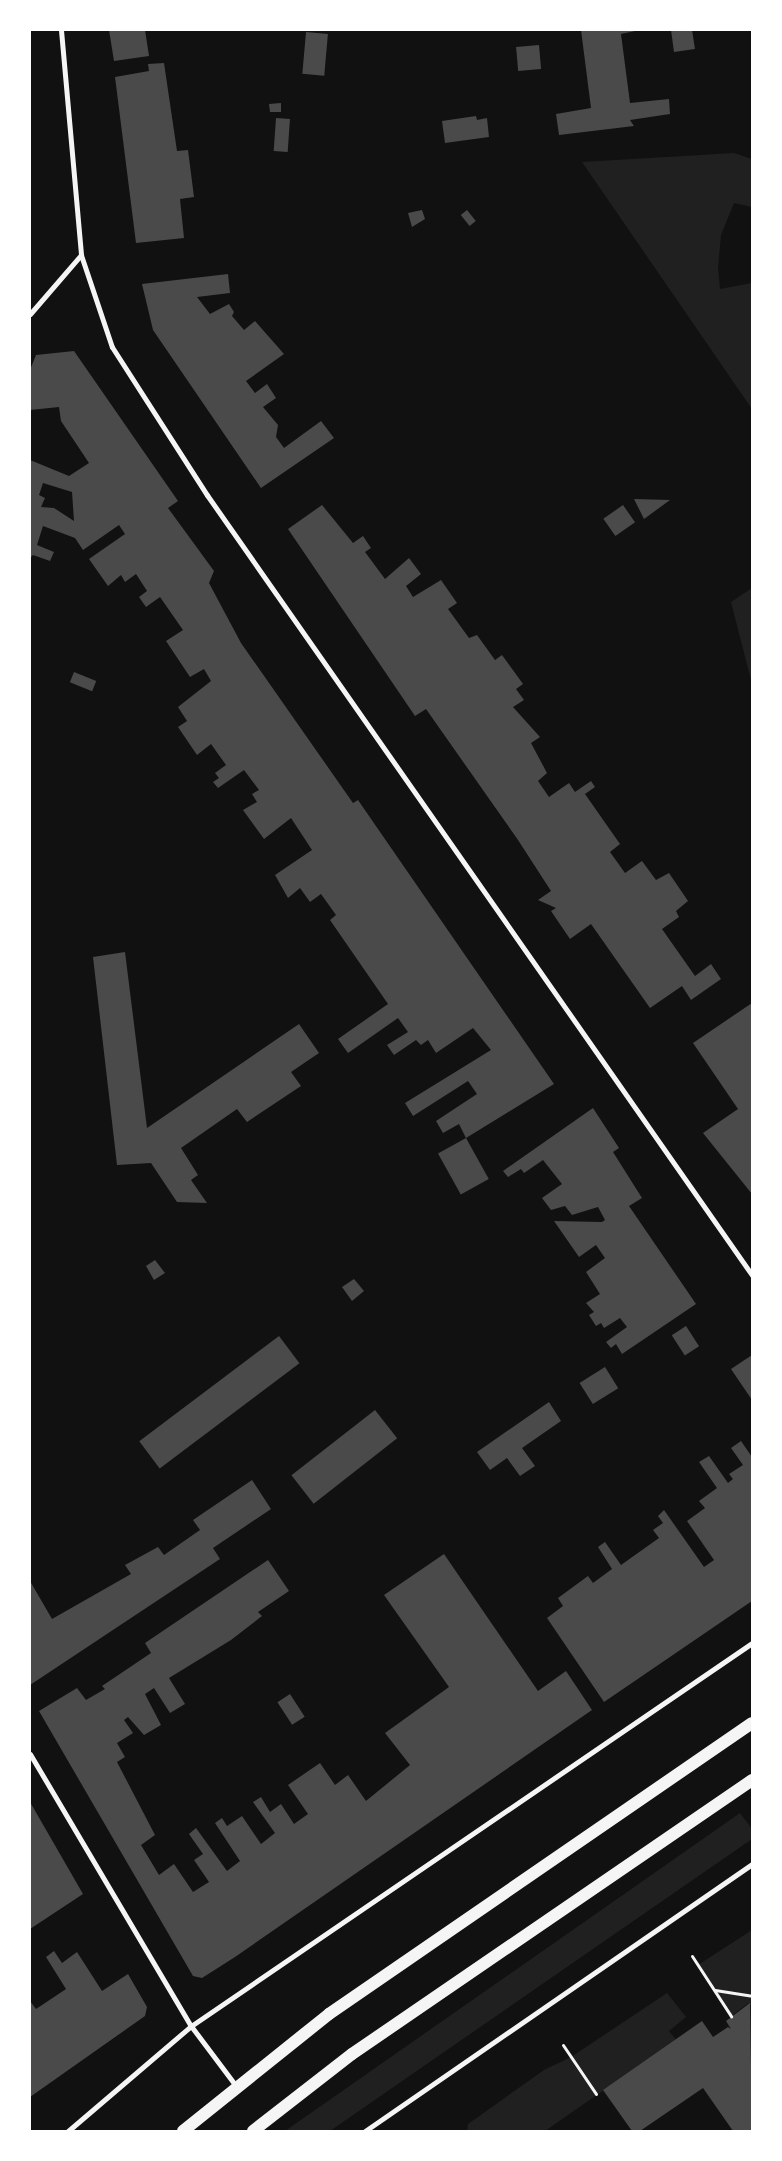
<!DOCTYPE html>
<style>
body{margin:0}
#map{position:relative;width:782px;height:2161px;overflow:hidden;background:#111;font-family:"Varela Round",sans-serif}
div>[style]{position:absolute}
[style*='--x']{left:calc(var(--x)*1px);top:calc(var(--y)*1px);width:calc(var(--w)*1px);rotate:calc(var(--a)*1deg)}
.green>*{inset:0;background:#202020}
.building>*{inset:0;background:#4a4a4a;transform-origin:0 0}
.path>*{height:3px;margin:-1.5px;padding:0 1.5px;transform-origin:1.5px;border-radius:1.5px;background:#f5f5f5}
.minor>*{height:5px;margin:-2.5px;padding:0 2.5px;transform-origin:2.5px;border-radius:2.5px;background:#f5f5f5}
.primary>*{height:12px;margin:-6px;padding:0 6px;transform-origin:6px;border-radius:6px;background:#f5f5f5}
span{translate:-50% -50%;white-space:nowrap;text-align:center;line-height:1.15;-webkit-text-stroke:4.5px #fff;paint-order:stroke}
.frame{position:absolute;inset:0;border:31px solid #fff;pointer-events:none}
</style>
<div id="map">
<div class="green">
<div style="clip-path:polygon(734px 153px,752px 159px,752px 207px,734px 203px,721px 235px,718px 268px,720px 289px,752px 283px,752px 409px,582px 162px)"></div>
<div style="clip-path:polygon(752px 588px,752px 684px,731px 602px)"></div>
<div style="clip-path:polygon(740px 1813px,752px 1829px,752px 1839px,330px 2131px,285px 2131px)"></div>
<div style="clip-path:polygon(752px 1930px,752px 2008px,749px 2003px,731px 2016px,698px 1965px)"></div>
<div style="clip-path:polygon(667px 1993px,686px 2017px,669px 2031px,676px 2040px,545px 2131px,467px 2131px,468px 2124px,544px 2070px,571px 2057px)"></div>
</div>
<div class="building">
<div style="clip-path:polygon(109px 30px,145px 30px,149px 56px,114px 61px)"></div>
<div style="clip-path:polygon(581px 30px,640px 30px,621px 34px,630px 103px,669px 99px,670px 114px,630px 120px,634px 126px,559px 135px,556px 114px,591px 108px)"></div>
<div style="clip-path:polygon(671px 30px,692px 30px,695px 49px,674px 52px)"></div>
<div style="left:306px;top:32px;width:22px;height:42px;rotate:5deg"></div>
<div style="left:539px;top:45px;width:24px;height:23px;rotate:85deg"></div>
<div style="clip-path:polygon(164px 63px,177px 151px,188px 150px,194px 197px,180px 199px,184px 238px,136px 243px,115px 77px,149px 71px,148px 64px)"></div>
<div style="clip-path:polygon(281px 103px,281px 112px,270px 112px,269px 104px)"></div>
<div style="clip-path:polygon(476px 116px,477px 120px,487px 118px,489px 137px,445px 143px,442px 121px)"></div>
<div style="left:276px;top:118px;width:14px;height:33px;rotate:4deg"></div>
<div style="clip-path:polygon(422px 210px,425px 219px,412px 227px,408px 213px)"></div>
<div style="left:467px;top:210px;width:14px;height:8px;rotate:51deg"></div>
<div style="clip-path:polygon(228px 274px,230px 293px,197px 297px,210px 314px,229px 304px,234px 312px,232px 316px,244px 330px,255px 321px,284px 354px,246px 381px,255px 393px,267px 384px,276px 398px,263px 407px,278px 425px,276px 437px,284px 448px,321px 421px,334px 438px,261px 488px,153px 330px,142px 284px)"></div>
<div style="clip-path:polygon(evenodd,74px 351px,178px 501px,168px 508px,214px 571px,209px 583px,241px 643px,353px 803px,358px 800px,554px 1084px,466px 1138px,459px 1124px,443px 1133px,436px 1121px,477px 1094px,468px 1081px,413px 1116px,405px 1103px,491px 1050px,473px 1028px,436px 1053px,428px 1040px,421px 1045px,416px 1040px,394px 1055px,387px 1045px,408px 1032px,398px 1018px,348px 1053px,338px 1039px,388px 1004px,330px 920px,336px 915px,321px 894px,310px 902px,300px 888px,288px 898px,275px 875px,312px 850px,291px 818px,264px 839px,243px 810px,257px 802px,252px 794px,259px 790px,244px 770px,218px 788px,213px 782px,219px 778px,215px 773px,226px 765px,211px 744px,197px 755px,178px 727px,187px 721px,178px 707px,211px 681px,204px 669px,190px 677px,166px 641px,183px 630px,160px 597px,146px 607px,139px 597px,147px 591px,136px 574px,125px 582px,121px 575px,108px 586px,89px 559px,125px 534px,119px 525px,83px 550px,75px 538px,43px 526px,37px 545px,54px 552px,50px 561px,33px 555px,30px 558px,30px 460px,69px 476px,89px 463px,61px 421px,59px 407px,30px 410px,30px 370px,36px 355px,74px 351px,43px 483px,72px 492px,74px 521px,54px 508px,41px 507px,45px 498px,39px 495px,43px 483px)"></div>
<div style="clip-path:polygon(634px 499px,670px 500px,644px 519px)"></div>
<div style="clip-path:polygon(322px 505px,353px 543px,363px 536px,371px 548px,365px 552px,385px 579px,409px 558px,421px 574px,406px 586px,413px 597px,441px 580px,457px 603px,448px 609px,469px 638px,477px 635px,495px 660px,502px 655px,523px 684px,516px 689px,524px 700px,513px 707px,540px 737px,531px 743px,547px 773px,538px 781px,549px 797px,569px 783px,575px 792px,591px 781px,595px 787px,585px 794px,620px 844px,610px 852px,625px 873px,642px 861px,656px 880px,669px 873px,688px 901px,676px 911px,679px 917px,662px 929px,695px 976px,711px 964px,721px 979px,691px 1000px,682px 986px,650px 1008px,591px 924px,570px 939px,551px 911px,556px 908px,538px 900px,551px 891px,518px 840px,426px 709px,415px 716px,288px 529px)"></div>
<div style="left:623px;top:505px;width:21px;height:24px;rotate:55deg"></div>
<div style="left:74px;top:672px;width:24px;height:11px;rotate:22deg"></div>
<div style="clip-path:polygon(125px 952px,147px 1128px,299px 1024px,319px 1053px,291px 1072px,301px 1086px,247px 1122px,237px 1109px,181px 1148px,198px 1175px,191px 1180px,207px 1203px,177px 1202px,151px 1163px,117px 1165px,93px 957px)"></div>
<div style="clip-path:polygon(752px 1003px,752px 1194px,703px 1133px,738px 1109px,693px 1043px)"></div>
<div style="clip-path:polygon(593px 1108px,619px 1148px,613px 1152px,642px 1198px,629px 1206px,696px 1304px,622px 1354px,616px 1344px,611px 1348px,606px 1342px,627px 1327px,620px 1318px,604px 1328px,601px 1323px,596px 1326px,589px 1315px,594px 1312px,586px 1303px,600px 1294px,586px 1272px,605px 1258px,596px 1245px,579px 1257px,554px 1221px,602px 1222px,605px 1220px,598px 1207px,572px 1215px,565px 1206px,551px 1210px,542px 1198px,562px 1184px,543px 1160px,524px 1173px,521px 1169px,508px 1177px,503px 1171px)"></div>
<div style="left:466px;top:1138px;width:47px;height:32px;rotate:61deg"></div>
<div style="clip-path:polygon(155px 1260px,165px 1273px,154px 1280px,146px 1266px)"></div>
<div style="clip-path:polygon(354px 1279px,364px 1291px,352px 1301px,342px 1287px)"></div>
<div style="left:686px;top:1326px;width:24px;height:17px;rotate:57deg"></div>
<div style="left:279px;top:1336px;width:34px;height:175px;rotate:53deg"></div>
<div style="clip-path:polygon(752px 1355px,752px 1400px,731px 1369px)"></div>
<div style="left:605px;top:1367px;width:25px;height:30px;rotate:58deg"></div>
<div style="clip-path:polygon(549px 1402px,561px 1421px,522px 1448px,535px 1466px,520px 1476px,507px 1458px,490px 1470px,477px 1452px)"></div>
<div style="left:375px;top:1410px;width:36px;height:106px;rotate:52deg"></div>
<div style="clip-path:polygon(741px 1441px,752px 1457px,752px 1601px,604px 1702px,547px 1618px,563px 1606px,558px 1598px,588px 1576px,593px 1583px,612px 1569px,598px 1547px,605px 1542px,621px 1565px,659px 1538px,653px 1530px,663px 1523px,658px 1516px,664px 1510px,704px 1567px,714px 1560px,687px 1521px,705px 1508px,699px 1501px,717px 1488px,699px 1462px,709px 1456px,728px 1483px,733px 1479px,729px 1474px,743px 1465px,731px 1448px)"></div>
<div style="clip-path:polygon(252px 1480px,271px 1509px,213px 1548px,220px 1559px,30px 1685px,30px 1581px,52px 1619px,131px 1574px,125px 1565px,158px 1547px,164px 1555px,200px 1530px,193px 1520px)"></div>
<div style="clip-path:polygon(444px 1554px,538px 1691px,566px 1671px,592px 1710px,235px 1957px,202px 1978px,193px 1976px,39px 1711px,77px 1688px,86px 1700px,105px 1689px,102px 1686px,151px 1653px,145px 1643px,268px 1560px,289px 1591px,258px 1612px,262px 1616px,231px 1640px,169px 1678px,185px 1704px,170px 1713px,154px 1688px,145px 1694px,161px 1725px,144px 1735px,128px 1717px,124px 1720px,133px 1733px,117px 1743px,125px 1757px,117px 1762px,155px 1835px,141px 1845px,159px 1875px,174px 1864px,193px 1892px,209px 1882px,194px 1860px,203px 1854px,189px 1834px,196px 1828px,227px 1871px,240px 1861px,215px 1823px,222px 1818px,227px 1826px,242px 1816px,261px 1844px,275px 1833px,253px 1802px,261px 1797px,270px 1812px,281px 1804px,294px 1824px,308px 1814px,288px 1785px,320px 1763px,335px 1785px,348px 1775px,366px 1801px,410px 1765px,385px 1733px,449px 1687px,384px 1595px)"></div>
<div style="left:290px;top:1694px;width:27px;height:15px;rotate:57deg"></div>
<div style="clip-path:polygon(30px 1802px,83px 1894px,30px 1929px)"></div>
<div style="clip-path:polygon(54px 1951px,62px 1963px,77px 1952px,102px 1991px,128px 1974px,147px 2007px,145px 2016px,30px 2097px,30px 2001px,36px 2009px,66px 1989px,46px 1957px)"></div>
<div style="clip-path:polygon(750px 2003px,752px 2131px,733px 2131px,703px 2088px,640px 2131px,632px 2131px,603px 2090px,702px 2021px,713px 2037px,728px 2027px,731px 2029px,726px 2021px)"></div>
</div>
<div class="path">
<div style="--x:692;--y:1956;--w:72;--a:57"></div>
<div style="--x:715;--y:1990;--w:37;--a:9"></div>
<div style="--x:563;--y:2045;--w:59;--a:56"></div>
</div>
<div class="minor">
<div style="--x:61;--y:30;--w:226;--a:84.9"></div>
<div style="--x:81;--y:255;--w:97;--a:71.4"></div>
<div style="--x:112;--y:347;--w:176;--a:57.3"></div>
<div style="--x:207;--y:495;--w:952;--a:55.06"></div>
<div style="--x:30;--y:314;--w:78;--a:-49.2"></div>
<div style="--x:30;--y:1754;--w:316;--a:59.4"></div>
<div style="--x:191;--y:2026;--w:75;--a:53.1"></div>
<div style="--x:68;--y:2131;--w:162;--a:-40.5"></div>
<div style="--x:191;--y:2026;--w:679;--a:-34.32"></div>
<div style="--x:365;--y:2131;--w:470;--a:-34.6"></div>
</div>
<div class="primary">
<div style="--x:183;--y:2131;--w:187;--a:-38.7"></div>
<div style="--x:329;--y:2014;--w:513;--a:-34.53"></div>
<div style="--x:253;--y:2131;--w:125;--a:-37.9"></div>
<div style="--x:352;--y:2054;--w:485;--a:-34.4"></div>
</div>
<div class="frame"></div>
</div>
